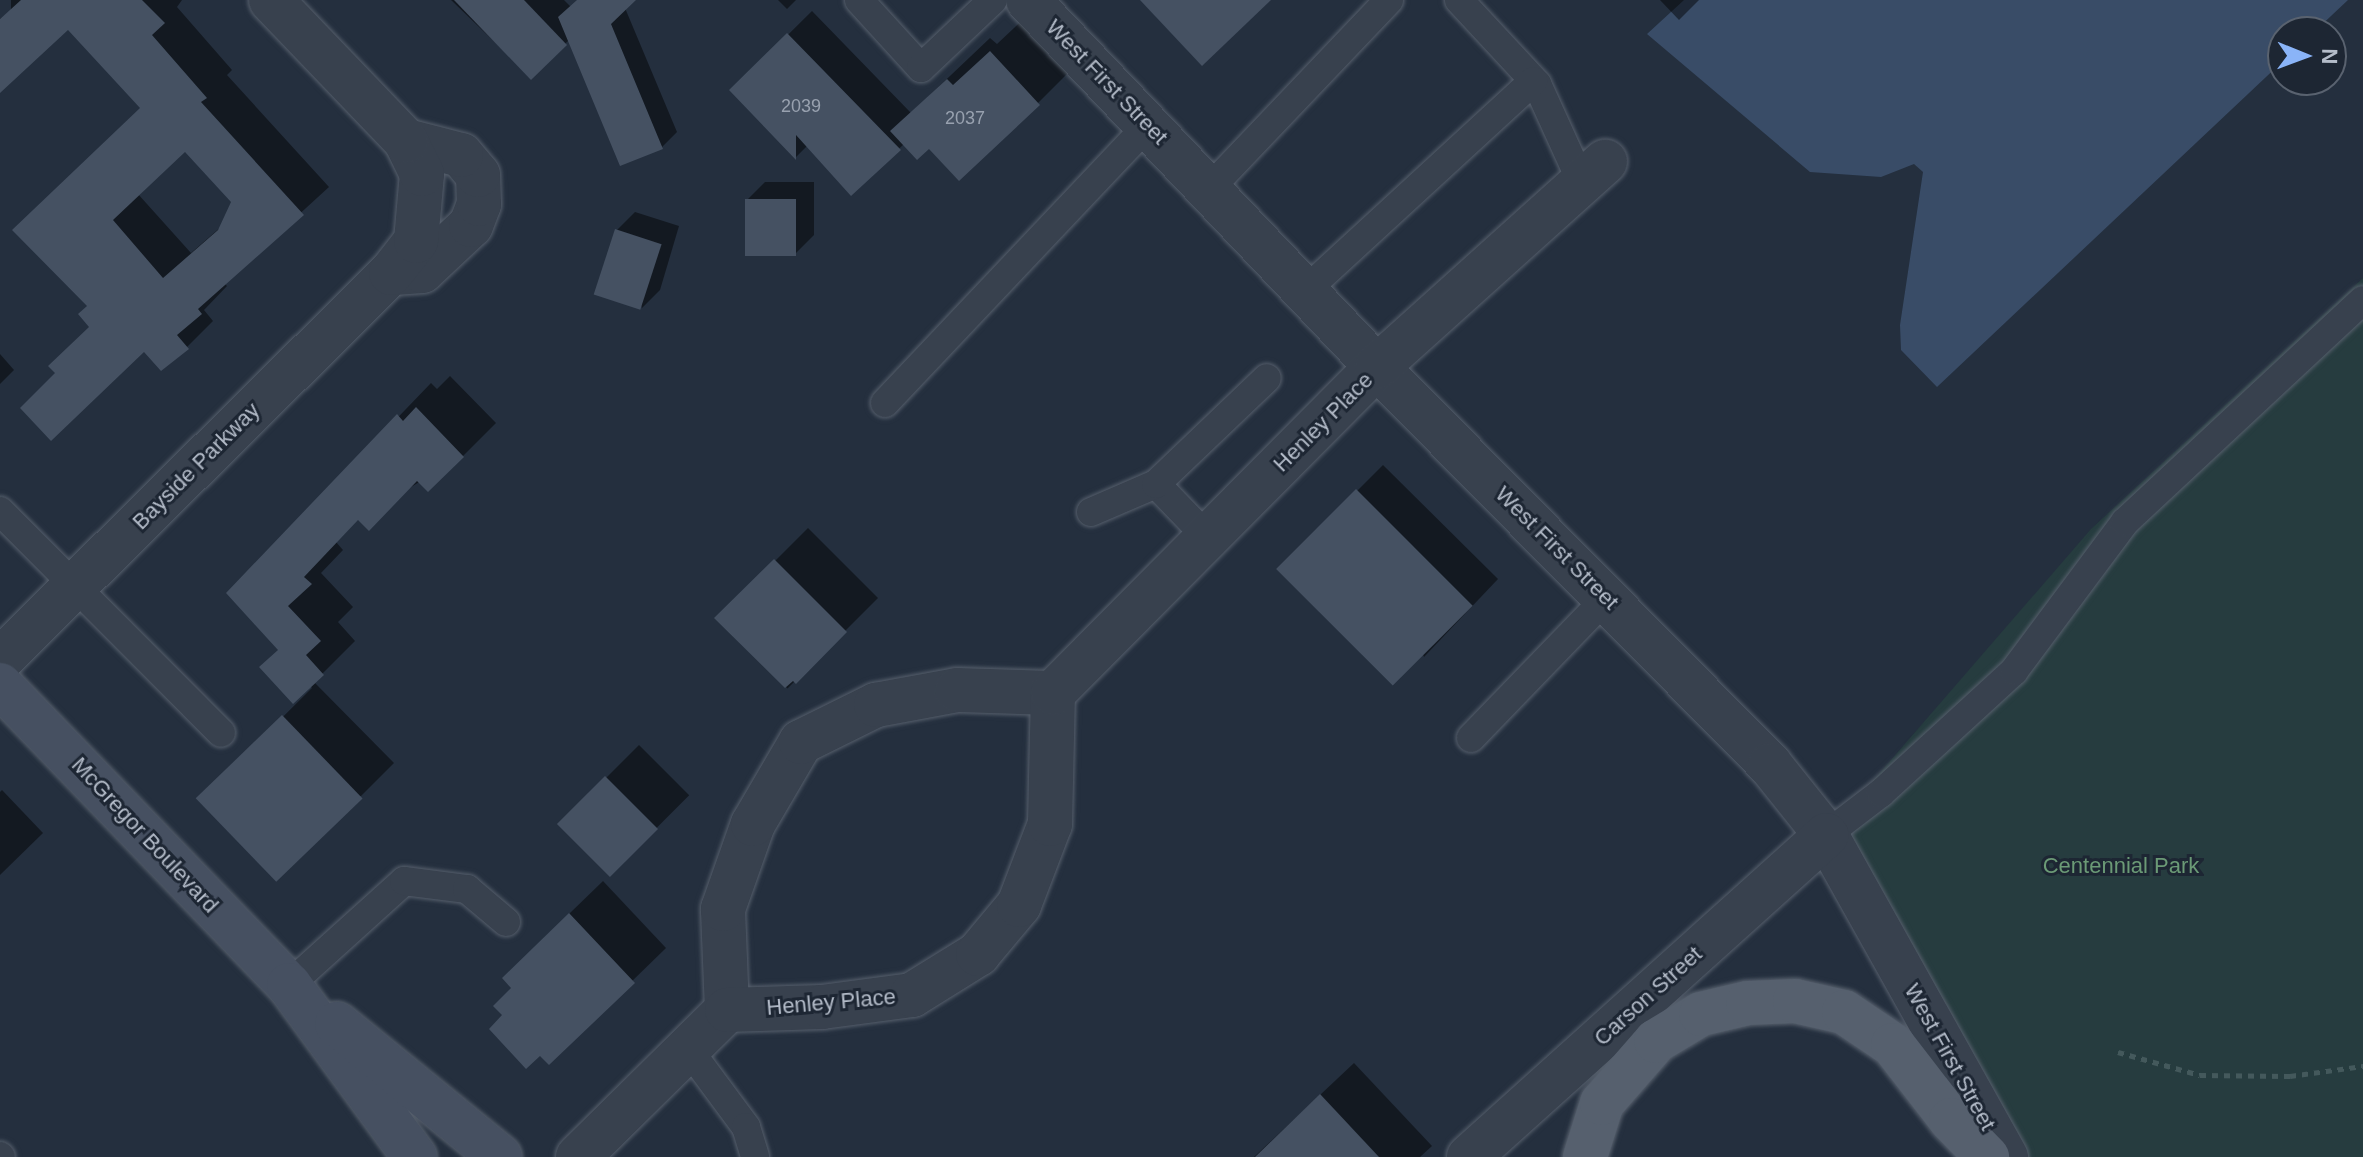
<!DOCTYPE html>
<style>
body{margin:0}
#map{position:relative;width:2363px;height:1157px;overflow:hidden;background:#242f3e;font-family:Arial,sans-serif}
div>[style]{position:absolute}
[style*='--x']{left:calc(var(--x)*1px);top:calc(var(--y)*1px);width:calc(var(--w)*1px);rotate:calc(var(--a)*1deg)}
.green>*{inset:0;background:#263c3f}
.water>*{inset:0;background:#394c67}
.shadow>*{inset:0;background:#0007;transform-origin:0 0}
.building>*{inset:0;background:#455162;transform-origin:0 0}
.path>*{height:5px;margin-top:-2.5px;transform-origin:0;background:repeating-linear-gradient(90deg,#44595c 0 6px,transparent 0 12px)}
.roads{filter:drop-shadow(0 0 2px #565f6c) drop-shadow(0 0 2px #565f6c)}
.service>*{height:28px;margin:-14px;padding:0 14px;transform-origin:14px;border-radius:14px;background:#38414e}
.minor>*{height:44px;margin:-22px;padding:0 22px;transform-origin:22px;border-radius:22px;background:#38414e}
.secondary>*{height:44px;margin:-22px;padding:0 22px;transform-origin:22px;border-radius:22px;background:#465061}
.primary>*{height:44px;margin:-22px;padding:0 22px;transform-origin:22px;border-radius:22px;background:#56606e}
span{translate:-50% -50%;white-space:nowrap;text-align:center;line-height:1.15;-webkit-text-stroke:6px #1d2633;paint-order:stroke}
.number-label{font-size:18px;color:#98a1af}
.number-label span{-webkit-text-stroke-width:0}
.street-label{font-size:22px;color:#b4bcc9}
.park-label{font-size:22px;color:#6b9a76}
.north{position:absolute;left:2267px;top:16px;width:80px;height:80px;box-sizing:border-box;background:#1d2633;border:2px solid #59626f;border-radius:50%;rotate:91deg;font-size:22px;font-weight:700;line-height:32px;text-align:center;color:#b4bcc9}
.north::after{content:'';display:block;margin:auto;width:28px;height:36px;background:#8ab4f8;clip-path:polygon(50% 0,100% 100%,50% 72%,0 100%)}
</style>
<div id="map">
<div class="green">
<div style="clip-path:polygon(2363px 278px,2363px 1157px,2006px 1157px,1826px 835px,2091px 529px)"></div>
</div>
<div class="water">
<div style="clip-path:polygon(1684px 0,2348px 0,2314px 32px,2283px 32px,2283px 61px,1937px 387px,1901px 350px,1900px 325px,1923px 172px,1914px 164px,1881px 177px,1810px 172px,1647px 34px)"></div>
</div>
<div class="shadow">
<div style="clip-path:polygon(evenodd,11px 0,182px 0,177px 7px,232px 70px,227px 75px,329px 187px,224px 283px,227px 286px,204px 310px,213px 321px,187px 347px,144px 349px,58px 373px,91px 326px,89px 305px,143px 107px,68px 27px,0 72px,0 19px,11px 10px,11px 0,185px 149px,233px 202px,222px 226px,191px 253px,138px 194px,185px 149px)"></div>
<div style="clip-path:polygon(451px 0,564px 0,571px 7px,578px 0,633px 0,625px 8px,677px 132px,662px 147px,570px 39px,531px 77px)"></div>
<div style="clip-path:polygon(778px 0,796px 0,787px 9px)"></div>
<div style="clip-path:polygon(1660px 0,1699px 0,1679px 20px)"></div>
<div style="clip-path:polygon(1033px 10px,1080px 61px,1038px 103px,929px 146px,904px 144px,851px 194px,808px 145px,796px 157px,732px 90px,812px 11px,911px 113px,990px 38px,997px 44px)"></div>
<div style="clip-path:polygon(765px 182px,814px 182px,814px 235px,796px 253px,747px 200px)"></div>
<div style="clip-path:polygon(635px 212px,679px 226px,660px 290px,642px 308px,617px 230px)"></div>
<div style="clip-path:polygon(0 354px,14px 370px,0 384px)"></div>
<div style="clip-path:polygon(450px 376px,496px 423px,463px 456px,359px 518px,336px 542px,343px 550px,321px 573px,353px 607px,338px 622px,355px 641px,314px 682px,394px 763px,361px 796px,200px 799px,312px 688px,229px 593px,431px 383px,437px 389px)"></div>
<div style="clip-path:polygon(1383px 465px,1498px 579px,1424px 657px,1357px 491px)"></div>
<div style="left:808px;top:528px;width:99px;height:128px;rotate:45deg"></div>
<div style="left:639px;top:745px;width:71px;height:112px;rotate:45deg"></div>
<div style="clip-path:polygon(2px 790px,43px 833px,0 875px,0 792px)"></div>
<div style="clip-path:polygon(603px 881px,666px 948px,549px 1062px,504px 1015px,537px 945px)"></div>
<div style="clip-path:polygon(1354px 1063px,1432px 1146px,1420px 1157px,1254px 1157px)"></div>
</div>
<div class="building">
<div style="clip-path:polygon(evenodd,21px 0,142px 0,165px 23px,152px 35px,207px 98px,201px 102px,304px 215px,198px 309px,202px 314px,177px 335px,189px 349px,161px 371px,144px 352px,51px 441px,20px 408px,55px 373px,48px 366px,89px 327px,78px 314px,87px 306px,12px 230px,140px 108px,68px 30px,0 93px,0 19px,21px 0,185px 152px,231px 202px,218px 230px,163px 278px,113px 220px,185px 152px)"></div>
<div style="clip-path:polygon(454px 0,524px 0,567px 45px,531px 80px)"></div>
<div style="clip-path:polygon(577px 0,636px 0,611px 24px,663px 149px,620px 166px,558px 17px)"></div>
<div style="clip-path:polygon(1140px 0,1271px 0,1202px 66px)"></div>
<div style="clip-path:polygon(787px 33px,901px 150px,851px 196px,796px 135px,796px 160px,729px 90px)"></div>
<div style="clip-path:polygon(990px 51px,1040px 105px,959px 181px,929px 149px,917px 160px,890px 131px,947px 79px,953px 85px)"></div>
<div style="left:745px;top:199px;width:51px;height:57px"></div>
<div style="left:615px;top:229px;width:49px;height:69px;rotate:18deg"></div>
<div style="clip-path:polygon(416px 407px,464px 457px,428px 492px,417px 481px,369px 531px,358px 520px,304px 577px,312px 584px,288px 606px,321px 641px,306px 655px,324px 675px,293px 704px,259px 667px,278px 650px,226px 593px,397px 414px,403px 421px)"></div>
<div style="left:1356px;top:489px;width:165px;height:113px;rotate:45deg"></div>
<div style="clip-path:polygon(774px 559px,847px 632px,796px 684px,793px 681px,785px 688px,714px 618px)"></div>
<div style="left:282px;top:715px;width:116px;height:120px;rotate:46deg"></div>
<div style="left:605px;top:776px;width:75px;height:68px;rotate:45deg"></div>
<div style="clip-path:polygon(569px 913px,635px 983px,549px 1065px,540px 1056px,526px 1069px,489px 1029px,502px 1015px,493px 1006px,511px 988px,502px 978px)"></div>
<div style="clip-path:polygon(1320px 1094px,1379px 1157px,1255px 1157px)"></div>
</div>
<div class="path">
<div style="--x:2118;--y:1052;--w:85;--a:15.7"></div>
<div style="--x:2200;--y:1075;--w:90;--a:0.6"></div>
<div style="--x:2290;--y:1076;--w:74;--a:-7.8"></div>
</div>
<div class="roads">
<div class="service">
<div style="--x:859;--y:0;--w:92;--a:47.6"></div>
<div style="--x:921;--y:68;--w:99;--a:-43.4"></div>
<div style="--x:1459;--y:0;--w:115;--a:47.1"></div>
<div style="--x:1537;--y:84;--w:109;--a:65.6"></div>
<div style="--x:1209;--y:189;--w:261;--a:-46.4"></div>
<div style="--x:1305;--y:291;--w:310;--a:-42.6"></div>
<div style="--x:885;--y:403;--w:383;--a:-46.6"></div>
<div style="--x:1156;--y:484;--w:74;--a:46.1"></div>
<div style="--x:0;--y:511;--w:313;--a:45.1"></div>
<div style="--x:1091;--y:512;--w:71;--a:-23.3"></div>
<div style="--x:1156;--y:484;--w:153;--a:-43.7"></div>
<div style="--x:1471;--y:738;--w:194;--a:-46"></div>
<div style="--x:1826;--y:835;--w:69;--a:-37.4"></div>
<div style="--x:1881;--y:793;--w:180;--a:-42.5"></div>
<div style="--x:2014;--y:671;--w:186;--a:-53.3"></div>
<div style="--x:2125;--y:522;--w:325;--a:-43"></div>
<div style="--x:289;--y:985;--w:155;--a:-42.1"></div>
<div style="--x:404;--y:881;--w:64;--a:7.2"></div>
<div style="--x:467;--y:889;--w:51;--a:40.2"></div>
<div style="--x:689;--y:1050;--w:96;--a:53.5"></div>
<div style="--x:746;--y:1127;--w:31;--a:73"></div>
<div style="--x:0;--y:1156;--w:1;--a:45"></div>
</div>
<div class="minor">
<div style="--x:1028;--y:0;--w:506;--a:46.44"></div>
<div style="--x:1377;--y:367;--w:559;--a:45.36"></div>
<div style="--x:1770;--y:765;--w:90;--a:51.3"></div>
<div style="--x:1826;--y:835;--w:369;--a:60.8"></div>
<div style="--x:394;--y:273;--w:28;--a:-4"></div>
<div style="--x:422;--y:271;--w:67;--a:-43.2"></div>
<div style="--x:471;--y:225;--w:22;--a:-69"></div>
<div style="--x:479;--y:204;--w:29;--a:-92"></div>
<div style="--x:478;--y:175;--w:26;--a:-130"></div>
<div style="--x:461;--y:155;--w:57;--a:-165.7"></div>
<div style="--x:0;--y:660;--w:550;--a:-44.71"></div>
<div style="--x:391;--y:273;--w:41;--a:-52"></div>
<div style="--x:416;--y:241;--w:67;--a:-84.9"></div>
<div style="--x:422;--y:174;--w:37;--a:-116"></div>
<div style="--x:406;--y:141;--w:195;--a:-133.8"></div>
<div style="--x:727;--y:1010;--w:101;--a:-92.3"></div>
<div style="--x:723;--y:909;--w:90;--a:-70.6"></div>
<div style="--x:753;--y:824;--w:95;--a:-59.7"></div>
<div style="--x:801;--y:742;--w:84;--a:-26.3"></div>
<div style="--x:876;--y:705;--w:82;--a:-10.5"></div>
<div style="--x:957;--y:690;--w:96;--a:1.8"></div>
<div style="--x:578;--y:1157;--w:209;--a:-44.6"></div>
<div style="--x:727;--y:1010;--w:95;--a:-1.8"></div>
<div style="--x:822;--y:1007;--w:91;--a:-7.6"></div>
<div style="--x:912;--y:995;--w:78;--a:-31.8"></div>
<div style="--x:978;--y:954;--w:64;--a:-50.1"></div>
<div style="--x:1019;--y:905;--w:87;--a:-69.1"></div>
<div style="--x:1050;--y:824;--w:131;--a:-88.7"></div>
<div style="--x:1053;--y:693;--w:460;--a:-45.2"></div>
<div style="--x:1377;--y:367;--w:307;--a:-42"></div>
<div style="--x:1469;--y:1157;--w:481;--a:-42"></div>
</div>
<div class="secondary">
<div style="--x:0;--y:685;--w:417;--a:46.1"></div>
<div style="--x:289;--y:985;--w:213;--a:53.8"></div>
<div style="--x:337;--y:1024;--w:210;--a:39.2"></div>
</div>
<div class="primary">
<div style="--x:1585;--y:1157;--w:57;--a:-72.5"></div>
<div style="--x:1602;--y:1103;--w:82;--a:-48.9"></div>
<div style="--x:1656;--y:1041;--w:52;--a:-31"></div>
<div style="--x:1701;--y:1014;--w:48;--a:-13.2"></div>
<div style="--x:1748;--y:1003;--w:47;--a:-2.4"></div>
<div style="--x:1795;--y:1001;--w:50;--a:12.7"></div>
<div style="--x:1844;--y:1012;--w:59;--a:34"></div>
<div style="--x:1893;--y:1045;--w:95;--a:52.3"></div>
<div style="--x:1951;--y:1120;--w:52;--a:45.8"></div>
</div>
</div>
<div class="number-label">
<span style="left:801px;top:106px">2039</span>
<span style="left:965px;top:118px">2037</span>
</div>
<div class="street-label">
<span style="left:1107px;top:82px;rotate:46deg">West First Street</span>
<span style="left:1323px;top:422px;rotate:-45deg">Henley Place</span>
<span style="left:196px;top:466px;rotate:-45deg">Bayside Parkway</span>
<span style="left:1557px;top:548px;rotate:45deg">West First Street</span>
<span style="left:145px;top:835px;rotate:47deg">McGregor Boulevard</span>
<span style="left:1648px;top:996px;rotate:-42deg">Carson Street</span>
<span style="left:831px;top:1002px;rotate:-5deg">Henley Place</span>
<span style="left:1950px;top:1057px;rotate:61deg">West First Street</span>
</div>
<div class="park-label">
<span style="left:2121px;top:866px">Centennial Park</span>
</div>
<div class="north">N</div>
</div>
